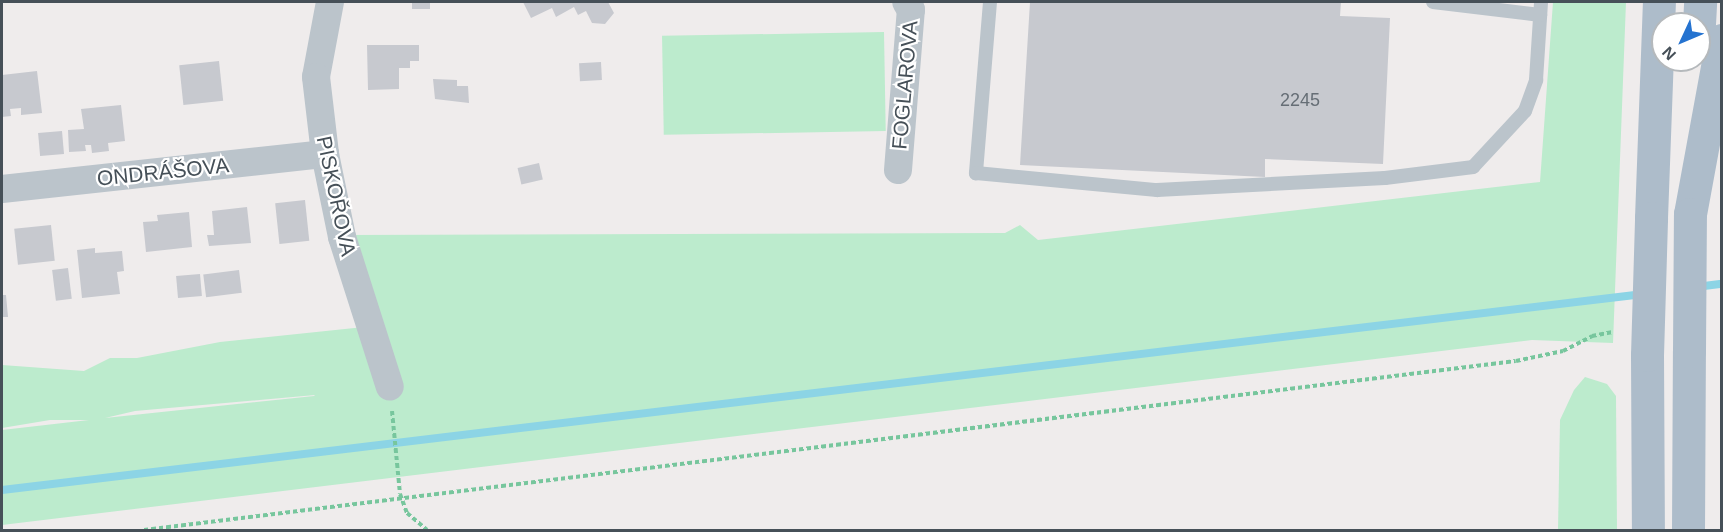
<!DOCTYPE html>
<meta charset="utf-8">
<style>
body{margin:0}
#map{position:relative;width:1723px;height:532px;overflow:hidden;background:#efecec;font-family:Arial,sans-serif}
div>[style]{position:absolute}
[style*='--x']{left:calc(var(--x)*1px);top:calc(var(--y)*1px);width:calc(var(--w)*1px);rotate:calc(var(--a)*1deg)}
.green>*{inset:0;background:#bcebcd;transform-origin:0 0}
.stream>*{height:8px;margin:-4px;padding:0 4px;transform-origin:4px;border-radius:4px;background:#8cd4e5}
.building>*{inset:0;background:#c7c9cf;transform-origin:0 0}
.path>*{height:4px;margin-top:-2px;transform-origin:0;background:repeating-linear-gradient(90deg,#77c69d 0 4.5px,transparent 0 7.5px)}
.service>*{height:14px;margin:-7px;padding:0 7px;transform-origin:7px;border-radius:7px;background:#bbc4cb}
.minor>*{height:28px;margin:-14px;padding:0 14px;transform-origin:14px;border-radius:14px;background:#bbc4cb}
.primary>*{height:33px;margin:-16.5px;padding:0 16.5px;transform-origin:16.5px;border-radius:16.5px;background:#adbcca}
.primary-bridge>*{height:33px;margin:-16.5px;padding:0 16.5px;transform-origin:16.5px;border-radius:16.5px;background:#adbcca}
span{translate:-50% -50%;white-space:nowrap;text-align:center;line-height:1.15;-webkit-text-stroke:4.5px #fff;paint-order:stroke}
.number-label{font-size:18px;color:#666e76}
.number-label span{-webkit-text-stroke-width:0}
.street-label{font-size:21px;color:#465058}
.frame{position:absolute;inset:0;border:3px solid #465058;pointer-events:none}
.north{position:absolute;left:1651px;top:12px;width:60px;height:60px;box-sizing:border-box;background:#fff;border:2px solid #b5b9bc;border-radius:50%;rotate:226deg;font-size:16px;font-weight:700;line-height:24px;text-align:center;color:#465058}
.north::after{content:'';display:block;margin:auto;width:21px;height:27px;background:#2573d0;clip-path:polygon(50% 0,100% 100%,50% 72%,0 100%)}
</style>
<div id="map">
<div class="green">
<div style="clip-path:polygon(evenodd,1553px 2px,1626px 2px,1613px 343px,1532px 340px,2px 525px,2px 430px,89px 420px,50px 420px,2px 428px,2px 365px,84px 371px,110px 358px,137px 358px,220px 342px,364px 327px,345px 235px,1005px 233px,1020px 225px,1038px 240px,1540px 182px,1553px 2px,315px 395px,314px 396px,105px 418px,135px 411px,315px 395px)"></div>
<div style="left:884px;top:32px;width:99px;height:222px;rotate:89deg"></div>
<div style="clip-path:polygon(1585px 377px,1607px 384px,1616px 396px,1617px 530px,1558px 530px,1560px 420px,1574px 390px)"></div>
</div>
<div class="stream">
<div style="--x:1696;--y:287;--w:26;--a:-7"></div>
<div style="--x:2;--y:490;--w:1653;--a:-6.81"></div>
</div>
<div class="building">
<div style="left:412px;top:2px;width:18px;height:7px"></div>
<div style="clip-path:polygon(523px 2px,608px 2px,614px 13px,605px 24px,592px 23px,586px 11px,578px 15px,574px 7px,556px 17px,552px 8px,531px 18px)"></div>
<div style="clip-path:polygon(1341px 2px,1340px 16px,1390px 18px,1383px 164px,1265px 159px,1265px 177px,1020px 165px,1030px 2px)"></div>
<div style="clip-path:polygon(367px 45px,419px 45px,419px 61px,410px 61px,410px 68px,399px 68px,399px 89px,368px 90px)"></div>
<div style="left:219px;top:61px;width:40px;height:40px;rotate:84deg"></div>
<div style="left:601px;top:62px;width:18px;height:22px;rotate:87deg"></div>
<div style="clip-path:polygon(37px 71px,42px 113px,21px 115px,21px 108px,10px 109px,11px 116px,2px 117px,2px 75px)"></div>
<div style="clip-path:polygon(433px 79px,457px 80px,457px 86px,468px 86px,469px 103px,435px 99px)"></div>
<div style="clip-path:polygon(121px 105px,125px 141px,108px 143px,109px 151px,92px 153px,91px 145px,85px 145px,86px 151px,69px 152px,68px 130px,84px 129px,81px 109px)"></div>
<div style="left:62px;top:131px;width:23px;height:24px;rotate:85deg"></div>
<div style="left:539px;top:163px;width:17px;height:22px;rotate:77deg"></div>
<div style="left:305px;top:200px;width:41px;height:30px;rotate:84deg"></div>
<div style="clip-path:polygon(247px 207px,251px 243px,209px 246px,207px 235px,214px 235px,212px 211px)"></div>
<div style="clip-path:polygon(189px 212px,192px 247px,146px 252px,143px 222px,158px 221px,157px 215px)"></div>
<div style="left:51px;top:225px;width:36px;height:37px;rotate:84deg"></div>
<div style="clip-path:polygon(95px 248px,95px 253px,122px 251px,124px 271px,117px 272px,120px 294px,82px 298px,77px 250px)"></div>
<div style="left:68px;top:268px;width:31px;height:16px;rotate:83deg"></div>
<div style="left:239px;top:270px;width:23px;height:36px;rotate:83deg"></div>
<div style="left:200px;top:274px;width:22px;height:24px;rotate:85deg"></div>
<div style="clip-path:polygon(2px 295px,6px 295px,8px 317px,2px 317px)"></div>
</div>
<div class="path">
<div style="--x:392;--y:411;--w:83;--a:84.5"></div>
<div style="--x:400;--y:494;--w:20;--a:70"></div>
<div style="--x:407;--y:513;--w:26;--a:40"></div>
<div style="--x:144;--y:530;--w:1382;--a:-7.02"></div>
<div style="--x:1516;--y:361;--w:48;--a:-12"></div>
<div style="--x:1563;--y:351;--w:33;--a:-27"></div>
<div style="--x:1592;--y:336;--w:21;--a:-11"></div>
</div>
<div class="service">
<div style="--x:990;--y:2;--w:172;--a:94.7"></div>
<div style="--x:976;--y:173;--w:182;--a:5.4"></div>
<div style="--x:1157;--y:190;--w:228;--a:-3"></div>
<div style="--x:1385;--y:178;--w:89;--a:-7.1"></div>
<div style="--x:1473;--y:167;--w:76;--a:-47.1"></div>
<div style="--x:1525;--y:111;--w:33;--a:-70"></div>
<div style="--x:1536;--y:80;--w:78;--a:-86.3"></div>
<div style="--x:1433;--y:2;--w:108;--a:6.9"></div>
</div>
<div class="minor">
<div style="--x:330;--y:2;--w:76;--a:100.6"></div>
<div style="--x:316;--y:77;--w:78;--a:83.3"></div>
<div style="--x:325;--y:154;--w:85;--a:78.4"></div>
<div style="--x:342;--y:237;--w:157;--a:72.3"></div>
<div style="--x:898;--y:170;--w:161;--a:-85.4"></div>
<div style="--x:911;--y:10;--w:9;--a:-122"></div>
<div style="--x:2;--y:189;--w:325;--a:-6.2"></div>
</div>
<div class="primary">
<div style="--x:1699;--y:24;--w:22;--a:-87"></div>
<div style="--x:1690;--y:214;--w:177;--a:-79.6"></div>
<div style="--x:1651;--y:218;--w:216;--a:-87.9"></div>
<div style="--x:1647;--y:355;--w:175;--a:89.7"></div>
<div style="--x:1688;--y:530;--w:179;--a:-89.7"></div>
</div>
<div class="primary-bridge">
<div style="--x:1689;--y:351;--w:137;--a:-89.6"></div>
<div style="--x:1647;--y:355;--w:137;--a:-88.3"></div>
</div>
<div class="number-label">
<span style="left:1300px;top:100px">2245</span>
</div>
<div class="street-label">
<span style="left:905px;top:85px;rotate:-85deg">FOGLAROVA</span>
<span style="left:163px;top:172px;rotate:-6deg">ONDRÁŠOVA</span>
<span style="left:336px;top:196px;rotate:78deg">PISKOŘOVA</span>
</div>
<div class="frame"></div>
<div class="north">N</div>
</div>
